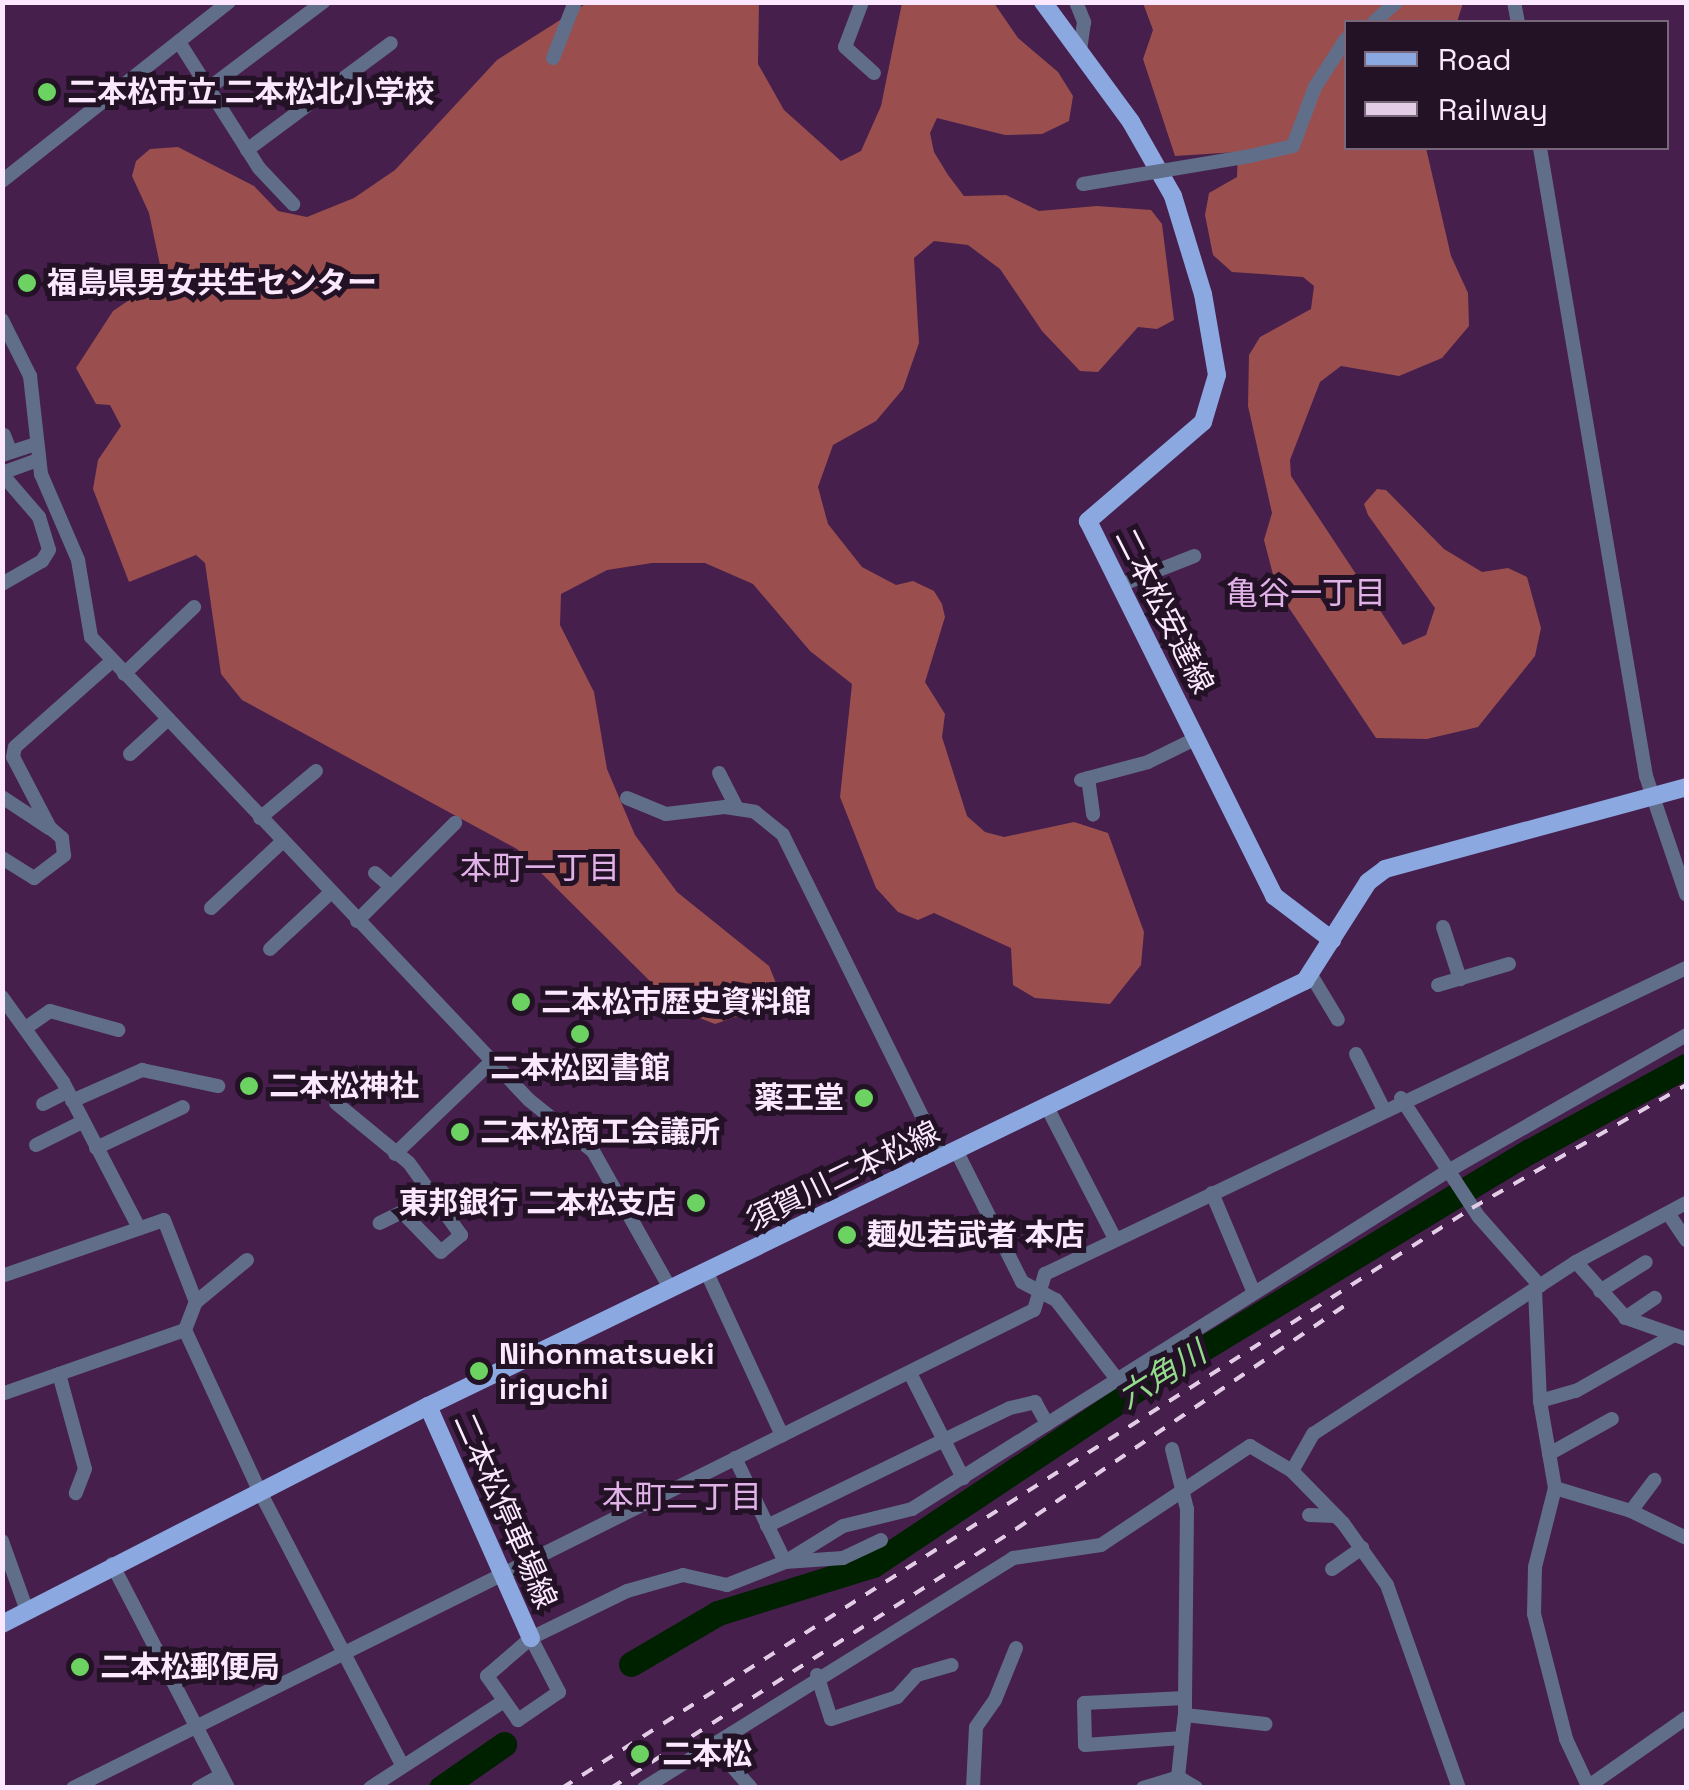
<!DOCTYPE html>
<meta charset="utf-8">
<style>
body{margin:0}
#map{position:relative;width:1689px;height:1790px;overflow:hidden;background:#461f4c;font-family:"Space Grotesk","Noto Sans JP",sans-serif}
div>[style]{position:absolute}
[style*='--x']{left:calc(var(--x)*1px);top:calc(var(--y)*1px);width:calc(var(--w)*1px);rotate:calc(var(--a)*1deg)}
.forest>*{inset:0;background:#9a4f4e}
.river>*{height:25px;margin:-12.5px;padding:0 12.5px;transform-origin:12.5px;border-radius:12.5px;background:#002100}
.minor>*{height:14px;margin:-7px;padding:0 7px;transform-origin:7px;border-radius:7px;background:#606e89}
.major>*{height:18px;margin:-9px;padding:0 9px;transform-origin:9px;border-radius:9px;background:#8ba9e0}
.rail>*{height:4px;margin-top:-2px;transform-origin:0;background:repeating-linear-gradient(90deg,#e3cde6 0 12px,transparent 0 24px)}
.minor-bridge>*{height:14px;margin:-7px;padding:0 7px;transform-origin:7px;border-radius:7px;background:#606e89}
.dots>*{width:28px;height:28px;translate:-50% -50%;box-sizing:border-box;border:5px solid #231226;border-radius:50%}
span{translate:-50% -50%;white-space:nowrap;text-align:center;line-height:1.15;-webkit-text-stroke:10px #231226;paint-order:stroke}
.poi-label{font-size:30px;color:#fbe8fe;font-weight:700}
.left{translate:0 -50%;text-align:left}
.right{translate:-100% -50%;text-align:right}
.street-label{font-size:30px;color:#fbe8fe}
.neighbourhood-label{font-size:32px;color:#e1b2e8}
.water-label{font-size:32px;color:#93db8b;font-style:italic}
.frame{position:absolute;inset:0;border:5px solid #fbe8fe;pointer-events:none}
.legend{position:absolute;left:1344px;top:20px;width:325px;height:130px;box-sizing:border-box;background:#231226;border:2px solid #79687c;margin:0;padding:12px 18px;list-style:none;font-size:30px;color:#fbe8fe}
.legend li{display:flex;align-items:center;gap:20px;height:50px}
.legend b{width:50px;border:2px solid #79687c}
</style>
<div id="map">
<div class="forest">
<div style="clip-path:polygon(759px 2px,758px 64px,784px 110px,841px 161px,861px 151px,881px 106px,902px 3px,994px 3px,1018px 38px,1058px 72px,1073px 96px,1069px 121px,1042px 134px,1005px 135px,937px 118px,930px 133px,934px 152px,948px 175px,964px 196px,1006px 195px,1039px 211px,1097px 206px,1151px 210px,1162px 224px,1174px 320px,1157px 329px,1138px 327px,1098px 372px,1080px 371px,1042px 331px,1000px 269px,968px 245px,934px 241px,914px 258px,919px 343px,903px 389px,876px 421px,833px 445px,818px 487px,828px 524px,862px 567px,896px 585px,913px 581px,934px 591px,942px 604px,945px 617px,925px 682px,945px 714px,942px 737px,967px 816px,985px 832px,1004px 837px,1074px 822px,1108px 833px,1144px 932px,1141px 965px,1110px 1004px,1035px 998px,1013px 985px,1011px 948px,934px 913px,918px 920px,898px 912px,876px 888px,840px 797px,852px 684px,810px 651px,753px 584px,705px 563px,652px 563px,607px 570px,561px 594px,560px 625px,594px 692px,607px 769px,635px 835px,677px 892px,769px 966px,776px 983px,750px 1012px,715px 1024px,679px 1010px,517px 849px,242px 700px,221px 674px,205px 563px,196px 555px,129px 582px,93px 489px,98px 460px,121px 426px,110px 405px,96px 404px,76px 368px,113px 311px,141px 292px,160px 265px,149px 213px,132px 176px,136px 161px,150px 149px,178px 147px,254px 186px,278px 211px,307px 217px,354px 198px,395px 170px,497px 60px,587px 3px)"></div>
<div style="clip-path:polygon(1143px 3px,1463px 3px,1457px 22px,1346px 22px,1346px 148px,1426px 148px,1451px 256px,1468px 293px,1469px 326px,1442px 358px,1399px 376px,1341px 366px,1320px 382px,1290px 460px,1291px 476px,1403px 645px,1426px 635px,1435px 608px,1368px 515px,1364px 504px,1377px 489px,1386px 490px,1444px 549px,1482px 572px,1508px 568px,1527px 577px,1541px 628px,1535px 656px,1478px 727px,1427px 739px,1376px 738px,1277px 590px,1264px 540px,1272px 513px,1248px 406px,1249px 355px,1260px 337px,1311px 309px,1314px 286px,1303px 277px,1232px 272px,1213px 255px,1205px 215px,1209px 193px,1237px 177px,1238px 152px,1175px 156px,1143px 59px,1153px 30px)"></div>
</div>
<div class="river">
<div style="--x:631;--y:1664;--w:101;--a:-30.4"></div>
<div style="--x:718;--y:1613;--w:162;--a:-17.2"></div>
<div style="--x:873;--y:1565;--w:319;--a:-33.7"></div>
<div style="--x:1138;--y:1388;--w:458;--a:-31.2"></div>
<div style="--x:1530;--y:1151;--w:178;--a:-28.6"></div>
<div style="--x:441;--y:1788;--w:77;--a:-34.9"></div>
</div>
<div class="minor">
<div style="--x:862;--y:2;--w:48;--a:110.7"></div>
<div style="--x:845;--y:47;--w:39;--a:42"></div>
<div style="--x:1076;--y:2;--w:22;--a:68"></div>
<div style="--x:1084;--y:22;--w:30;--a:98"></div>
<div style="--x:1514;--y:2;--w:20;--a:79"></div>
<div style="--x:1374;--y:22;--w:30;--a:-42"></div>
<div style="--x:179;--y:42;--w:149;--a:57.6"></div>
<div style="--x:259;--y:168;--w:50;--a:46.6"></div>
<div style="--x:553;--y:58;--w:60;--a:-68.6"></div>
<div style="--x:209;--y:88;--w:143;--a:-37"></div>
<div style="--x:1540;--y:148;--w:637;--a:80.42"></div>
<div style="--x:1646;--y:776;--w:125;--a:71.3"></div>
<div style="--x:247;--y:150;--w:179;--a:-36.6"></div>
<div style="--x:1250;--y:156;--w:44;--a:-13.1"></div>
<div style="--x:1293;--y:146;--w:63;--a:-69.6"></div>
<div style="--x:1315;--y:87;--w:57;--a:-57.1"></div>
<div style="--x:2;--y:181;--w:289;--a:-38.3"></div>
<div style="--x:2;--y:320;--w:63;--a:63.4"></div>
<div style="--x:30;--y:376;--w:99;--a:83.6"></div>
<div style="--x:41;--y:474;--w:94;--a:66.7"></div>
<div style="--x:78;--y:560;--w:78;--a:80.4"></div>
<div style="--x:91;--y:637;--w:637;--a:46.59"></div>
<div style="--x:529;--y:1100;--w:82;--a:38.6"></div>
<div style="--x:593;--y:1151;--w:159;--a:60.7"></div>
<div style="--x:4;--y:435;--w:17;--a:69"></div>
<div style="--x:2;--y:455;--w:36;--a:-18"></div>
<div style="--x:2;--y:473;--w:38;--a:-20"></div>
<div style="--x:2;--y:474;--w:57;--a:49.3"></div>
<div style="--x:39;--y:517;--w:34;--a:73"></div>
<div style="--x:49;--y:550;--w:13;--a:122"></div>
<div style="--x:42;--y:561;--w:46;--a:150.1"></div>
<div style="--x:1118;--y:586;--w:82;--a:-21.5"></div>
<div style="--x:124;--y:674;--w:97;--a:-43.7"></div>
<div style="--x:130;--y:754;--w:52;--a:-42.6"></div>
<div style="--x:719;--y:773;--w:39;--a:63"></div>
<div style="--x:1088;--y:778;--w:37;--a:82"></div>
<div style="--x:1081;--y:780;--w:69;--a:-15"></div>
<div style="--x:1148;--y:762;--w:55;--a:-26.1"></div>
<div style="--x:2;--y:797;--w:56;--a:33.4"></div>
<div style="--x:627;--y:798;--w:42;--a:22.3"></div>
<div style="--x:666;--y:814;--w:59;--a:-6.8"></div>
<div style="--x:725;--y:807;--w:30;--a:9"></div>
<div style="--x:755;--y:812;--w:36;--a:39"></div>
<div style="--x:783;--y:835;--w:361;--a:63.7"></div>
<div style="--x:260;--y:818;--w:73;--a:-40"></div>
<div style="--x:2;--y:858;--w:38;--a:32"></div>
<div style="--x:34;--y:878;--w:38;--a:-37"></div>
<div style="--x:64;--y:855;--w:17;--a:-97"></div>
<div style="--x:62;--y:838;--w:16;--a:-140"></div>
<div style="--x:50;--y:828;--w:80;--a:-117.5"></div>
<div style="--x:13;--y:757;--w:10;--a:-79"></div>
<div style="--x:15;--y:747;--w:130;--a:-41.6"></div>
<div style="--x:375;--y:873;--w:21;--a:41"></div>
<div style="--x:211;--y:908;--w:97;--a:-42.9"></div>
<div style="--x:357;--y:921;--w:139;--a:-45"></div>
<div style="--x:1443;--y:927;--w:55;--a:71.9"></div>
<div style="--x:270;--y:949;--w:81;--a:-43"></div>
<div style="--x:1311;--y:975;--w:52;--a:59"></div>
<div style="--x:1438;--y:985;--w:74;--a:-16.5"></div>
<div style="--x:2;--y:997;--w:105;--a:54.3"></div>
<div style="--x:63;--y:1082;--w:165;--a:62.5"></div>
<div style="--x:27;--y:1027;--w:28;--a:-35"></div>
<div style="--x:50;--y:1011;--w:71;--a:15.6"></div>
<div style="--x:1356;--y:1054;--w:60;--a:63.4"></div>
<div style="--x:1401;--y:1098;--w:142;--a:56.8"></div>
<div style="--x:1479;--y:1217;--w:92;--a:48.5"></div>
<div style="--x:72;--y:1101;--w:77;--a:-23.9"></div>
<div style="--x:142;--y:1070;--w:78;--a:11.9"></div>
<div style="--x:336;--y:1103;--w:94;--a:39.4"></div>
<div style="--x:409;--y:1163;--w:89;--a:54.2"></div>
<div style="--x:461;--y:1235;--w:26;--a:140"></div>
<div style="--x:441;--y:1252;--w:56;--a:-134.3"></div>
<div style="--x:402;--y:1212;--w:25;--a:154"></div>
<div style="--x:43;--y:1104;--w:27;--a:-27"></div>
<div style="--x:1047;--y:1107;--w:148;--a:62.7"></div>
<div style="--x:36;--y:1145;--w:51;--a:-26.6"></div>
<div style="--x:96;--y:1148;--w:96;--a:-25.2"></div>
<div style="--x:957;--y:1152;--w:145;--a:63.4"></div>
<div style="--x:1022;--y:1282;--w:38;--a:28"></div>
<div style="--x:1056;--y:1300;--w:98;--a:52.4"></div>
<div style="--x:395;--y:1154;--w:136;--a:-43.8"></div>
<div style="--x:1212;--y:1193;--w:108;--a:67.2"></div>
<div style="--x:1670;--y:1216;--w:29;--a:56"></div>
<div style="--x:1576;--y:1262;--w:75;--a:48.2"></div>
<div style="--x:1626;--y:1318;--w:64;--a:19.3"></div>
<div style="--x:707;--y:1273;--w:179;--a:65.2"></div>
<div style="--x:2;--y:1276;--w:171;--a:-19.1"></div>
<div style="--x:164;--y:1220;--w:88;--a:68.7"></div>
<div style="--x:1535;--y:1290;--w:111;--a:87.4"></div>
<div style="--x:1540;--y:1401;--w:88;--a:80.2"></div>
<div style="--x:1555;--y:1488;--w:81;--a:104.2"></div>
<div style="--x:1535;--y:1567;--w:47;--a:91.2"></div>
<div style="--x:1534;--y:1614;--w:129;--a:75.6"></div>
<div style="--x:1566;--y:1739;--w:54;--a:64.9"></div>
<div style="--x:1600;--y:1291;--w:54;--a:-32.2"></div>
<div style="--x:1625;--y:1318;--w:36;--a:-34"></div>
<div style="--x:185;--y:1330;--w:30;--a:-69"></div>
<div style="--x:196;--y:1302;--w:66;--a:-39.5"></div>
<div style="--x:910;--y:1373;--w:118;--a:63.2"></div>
<div style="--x:59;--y:1374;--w:98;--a:74.7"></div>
<div style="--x:85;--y:1469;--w:26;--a:111"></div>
<div style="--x:2;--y:1394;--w:194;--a:-19.3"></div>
<div style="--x:185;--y:1330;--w:176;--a:65.2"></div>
<div style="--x:259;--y:1490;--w:308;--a:62.5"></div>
<div style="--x:1540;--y:1401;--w:37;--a:-16"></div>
<div style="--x:1576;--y:1391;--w:113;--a:-29.7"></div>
<div style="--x:1172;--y:1449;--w:62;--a:76"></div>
<div style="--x:1187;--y:1509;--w:189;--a:90.6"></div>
<div style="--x:1549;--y:1454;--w:72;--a:-29.1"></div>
<div style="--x:735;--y:1458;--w:115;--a:64.3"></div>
<div style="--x:785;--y:1562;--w:58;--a:-3.9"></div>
<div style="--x:843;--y:1558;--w:42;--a:-25.3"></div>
<div style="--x:1292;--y:1471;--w:43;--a:-60.4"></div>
<div style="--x:1313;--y:1434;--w:314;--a:-33.2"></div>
<div style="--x:1576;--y:1262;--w:125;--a:-28.2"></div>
<div style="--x:1555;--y:1488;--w:79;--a:16.8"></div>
<div style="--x:1631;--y:1511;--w:39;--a:-53"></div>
<div style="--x:1631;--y:1511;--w:61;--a:26.1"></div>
<div style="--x:1309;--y:1515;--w:27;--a:2"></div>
<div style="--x:767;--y:1526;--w:270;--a:-25.9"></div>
<div style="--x:1010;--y:1408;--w:26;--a:-13"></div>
<div style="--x:1035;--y:1402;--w:25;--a:61"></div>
<div style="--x:2;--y:1541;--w:74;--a:70.3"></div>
<div style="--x:112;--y:1564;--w:252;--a:62.6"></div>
<div style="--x:1332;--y:1569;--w:37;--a:-35"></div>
<div style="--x:531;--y:1638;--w:61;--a:62.6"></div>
<div style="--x:559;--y:1692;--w:50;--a:145.7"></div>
<div style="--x:518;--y:1720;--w:54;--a:-125.2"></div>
<div style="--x:487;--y:1676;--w:58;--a:-40.8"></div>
<div style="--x:531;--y:1638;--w:107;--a:-26.1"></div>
<div style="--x:627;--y:1591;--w:58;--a:-15.9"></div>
<div style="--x:683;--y:1575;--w:45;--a:12.8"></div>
<div style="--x:727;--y:1585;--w:62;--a:-21.6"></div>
<div style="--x:785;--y:1562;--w:68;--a:-31.8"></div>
<div style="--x:843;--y:1526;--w:71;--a:-13.8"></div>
<div style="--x:912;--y:1509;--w:634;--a:-32.24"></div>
<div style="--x:1448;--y:1171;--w:274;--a:-29.7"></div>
<div style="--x:817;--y:1675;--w:46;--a:72.3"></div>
<div style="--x:831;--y:1719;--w:70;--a:-18.4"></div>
<div style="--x:897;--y:1697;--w:30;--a:-48"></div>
<div style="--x:917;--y:1675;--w:36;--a:-16"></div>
<div style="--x:1185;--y:1715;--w:81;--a:6.4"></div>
<div style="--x:710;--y:1741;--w:62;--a:48.9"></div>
<div style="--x:1178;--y:1777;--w:39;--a:-84"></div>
<div style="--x:1182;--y:1738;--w:23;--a:-83"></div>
<div style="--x:1185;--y:1715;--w:17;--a:-90"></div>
<div style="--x:1185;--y:1698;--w:101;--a:177.2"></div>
<div style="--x:1084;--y:1703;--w:42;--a:88.6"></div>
<div style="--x:1085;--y:1745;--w:97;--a:-4.1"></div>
<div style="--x:73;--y:1788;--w:1073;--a:-26.45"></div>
<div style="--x:1034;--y:1310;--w:38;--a:-73"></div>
<div style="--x:1045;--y:1274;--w:710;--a:-25.52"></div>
<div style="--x:198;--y:1788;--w:26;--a:-29"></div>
<div style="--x:370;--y:1788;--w:156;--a:-33"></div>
<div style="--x:644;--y:1788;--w:435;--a:-31.9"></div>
<div style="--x:1013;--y:1558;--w:89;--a:-8.4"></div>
<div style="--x:1101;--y:1545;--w:179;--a:-33.6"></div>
<div style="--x:1250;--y:1446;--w:49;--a:30.8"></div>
<div style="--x:1292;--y:1471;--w:73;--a:45.6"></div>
<div style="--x:1343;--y:1523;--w:76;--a:54.6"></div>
<div style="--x:1387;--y:1585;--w:215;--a:70.5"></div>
<div style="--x:973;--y:1788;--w:61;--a:-87.2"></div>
<div style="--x:976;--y:1727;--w:33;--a:-55"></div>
<div style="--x:995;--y:1700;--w:56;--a:-68"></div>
<div style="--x:1143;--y:1788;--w:37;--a:-17"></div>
<div style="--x:1178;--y:1777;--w:21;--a:31"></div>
<div style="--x:1586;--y:1788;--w:122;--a:-35"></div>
</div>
<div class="major">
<div style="--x:1043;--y:2;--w:149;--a:53.7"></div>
<div style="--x:1131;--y:122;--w:85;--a:60.4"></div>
<div style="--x:1173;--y:196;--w:102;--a:73"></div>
<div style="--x:1203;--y:294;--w:82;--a:80.2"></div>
<div style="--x:1217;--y:375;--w:49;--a:106.6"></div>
<div style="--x:1203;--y:422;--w:152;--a:139.3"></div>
<div style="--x:1088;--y:521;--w:419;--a:63.6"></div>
<div style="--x:1274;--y:896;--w:73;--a:37.2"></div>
<div style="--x:428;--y:1406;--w:254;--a:66.1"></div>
<div style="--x:2;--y:1624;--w:479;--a:-27.1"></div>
<div style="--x:428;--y:1406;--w:975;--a:-25.86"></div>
<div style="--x:1305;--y:981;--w:117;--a:-57.5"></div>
<div style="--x:1368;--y:882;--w:21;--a:-37"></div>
<div style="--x:1385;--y:869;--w:312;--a:-15.2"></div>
</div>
<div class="rail">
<div style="--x:562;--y:1788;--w:1079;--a:-32.51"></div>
<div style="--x:1472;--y:1208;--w:247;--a:-29.9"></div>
<div style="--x:611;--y:1788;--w:481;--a:-32.6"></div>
<div style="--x:1016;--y:1529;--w:399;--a:-34.2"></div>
</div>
<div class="minor-bridge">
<div style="--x:1083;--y:184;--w:169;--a:-9.5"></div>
</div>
<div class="dots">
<div style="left:47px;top:92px;background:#6cd362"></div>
<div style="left:27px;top:283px;background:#6cd362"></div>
<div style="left:521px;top:1002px;background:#6cd362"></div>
<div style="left:580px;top:1034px;background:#6cd362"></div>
<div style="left:249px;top:1086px;background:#6cd362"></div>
<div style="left:864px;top:1098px;background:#6cd362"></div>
<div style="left:460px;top:1132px;background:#6cd362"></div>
<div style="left:696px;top:1203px;background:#6cd362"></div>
<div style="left:847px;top:1235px;background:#6cd362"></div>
<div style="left:479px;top:1371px;background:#6cd362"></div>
<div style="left:80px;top:1667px;background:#6cd362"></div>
<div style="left:640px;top:1754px;background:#6cd362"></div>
</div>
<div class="poi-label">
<span class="left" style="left:67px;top:92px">二本松市立 二本松北小学校</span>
<span class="left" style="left:47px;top:283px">福島県男女共生センター</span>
<span class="left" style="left:541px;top:1002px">二本松市歴史資料館</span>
<span style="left:580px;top:1068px">二本松図書館</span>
<span class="left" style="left:269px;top:1086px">二本松神社</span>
<span class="right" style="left:844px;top:1098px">薬王堂</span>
<span class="left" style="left:480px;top:1132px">二本松商工会議所</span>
<span class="right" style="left:676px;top:1203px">東邦銀行 二本松支店</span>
<span class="left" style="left:867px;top:1235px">麺処若武者 本店</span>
<span class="left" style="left:499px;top:1371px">Nihonmatsueki<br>iriguchi</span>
<span class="left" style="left:100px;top:1667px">二本松郵便局</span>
<span class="left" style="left:662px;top:1754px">二本松</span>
</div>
<div class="street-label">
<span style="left:1164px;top:611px;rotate:63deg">二本松安達線</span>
<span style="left:843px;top:1176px;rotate:-26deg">須賀川二本松線</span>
<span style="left:505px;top:1511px;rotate:66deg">二本松停車場線</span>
</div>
<div class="neighbourhood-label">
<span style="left:1306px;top:593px">亀谷一丁目</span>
<span style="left:540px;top:868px">本町一丁目</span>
<span style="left:682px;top:1497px">本町二丁目</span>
</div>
<div class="water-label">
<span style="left:1162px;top:1375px;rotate:-32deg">六角川</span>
</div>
<div class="frame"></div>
<ul class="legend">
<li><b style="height:12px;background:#8ba9e0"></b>Road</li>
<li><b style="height:12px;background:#e3cde6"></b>Railway</li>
</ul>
</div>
